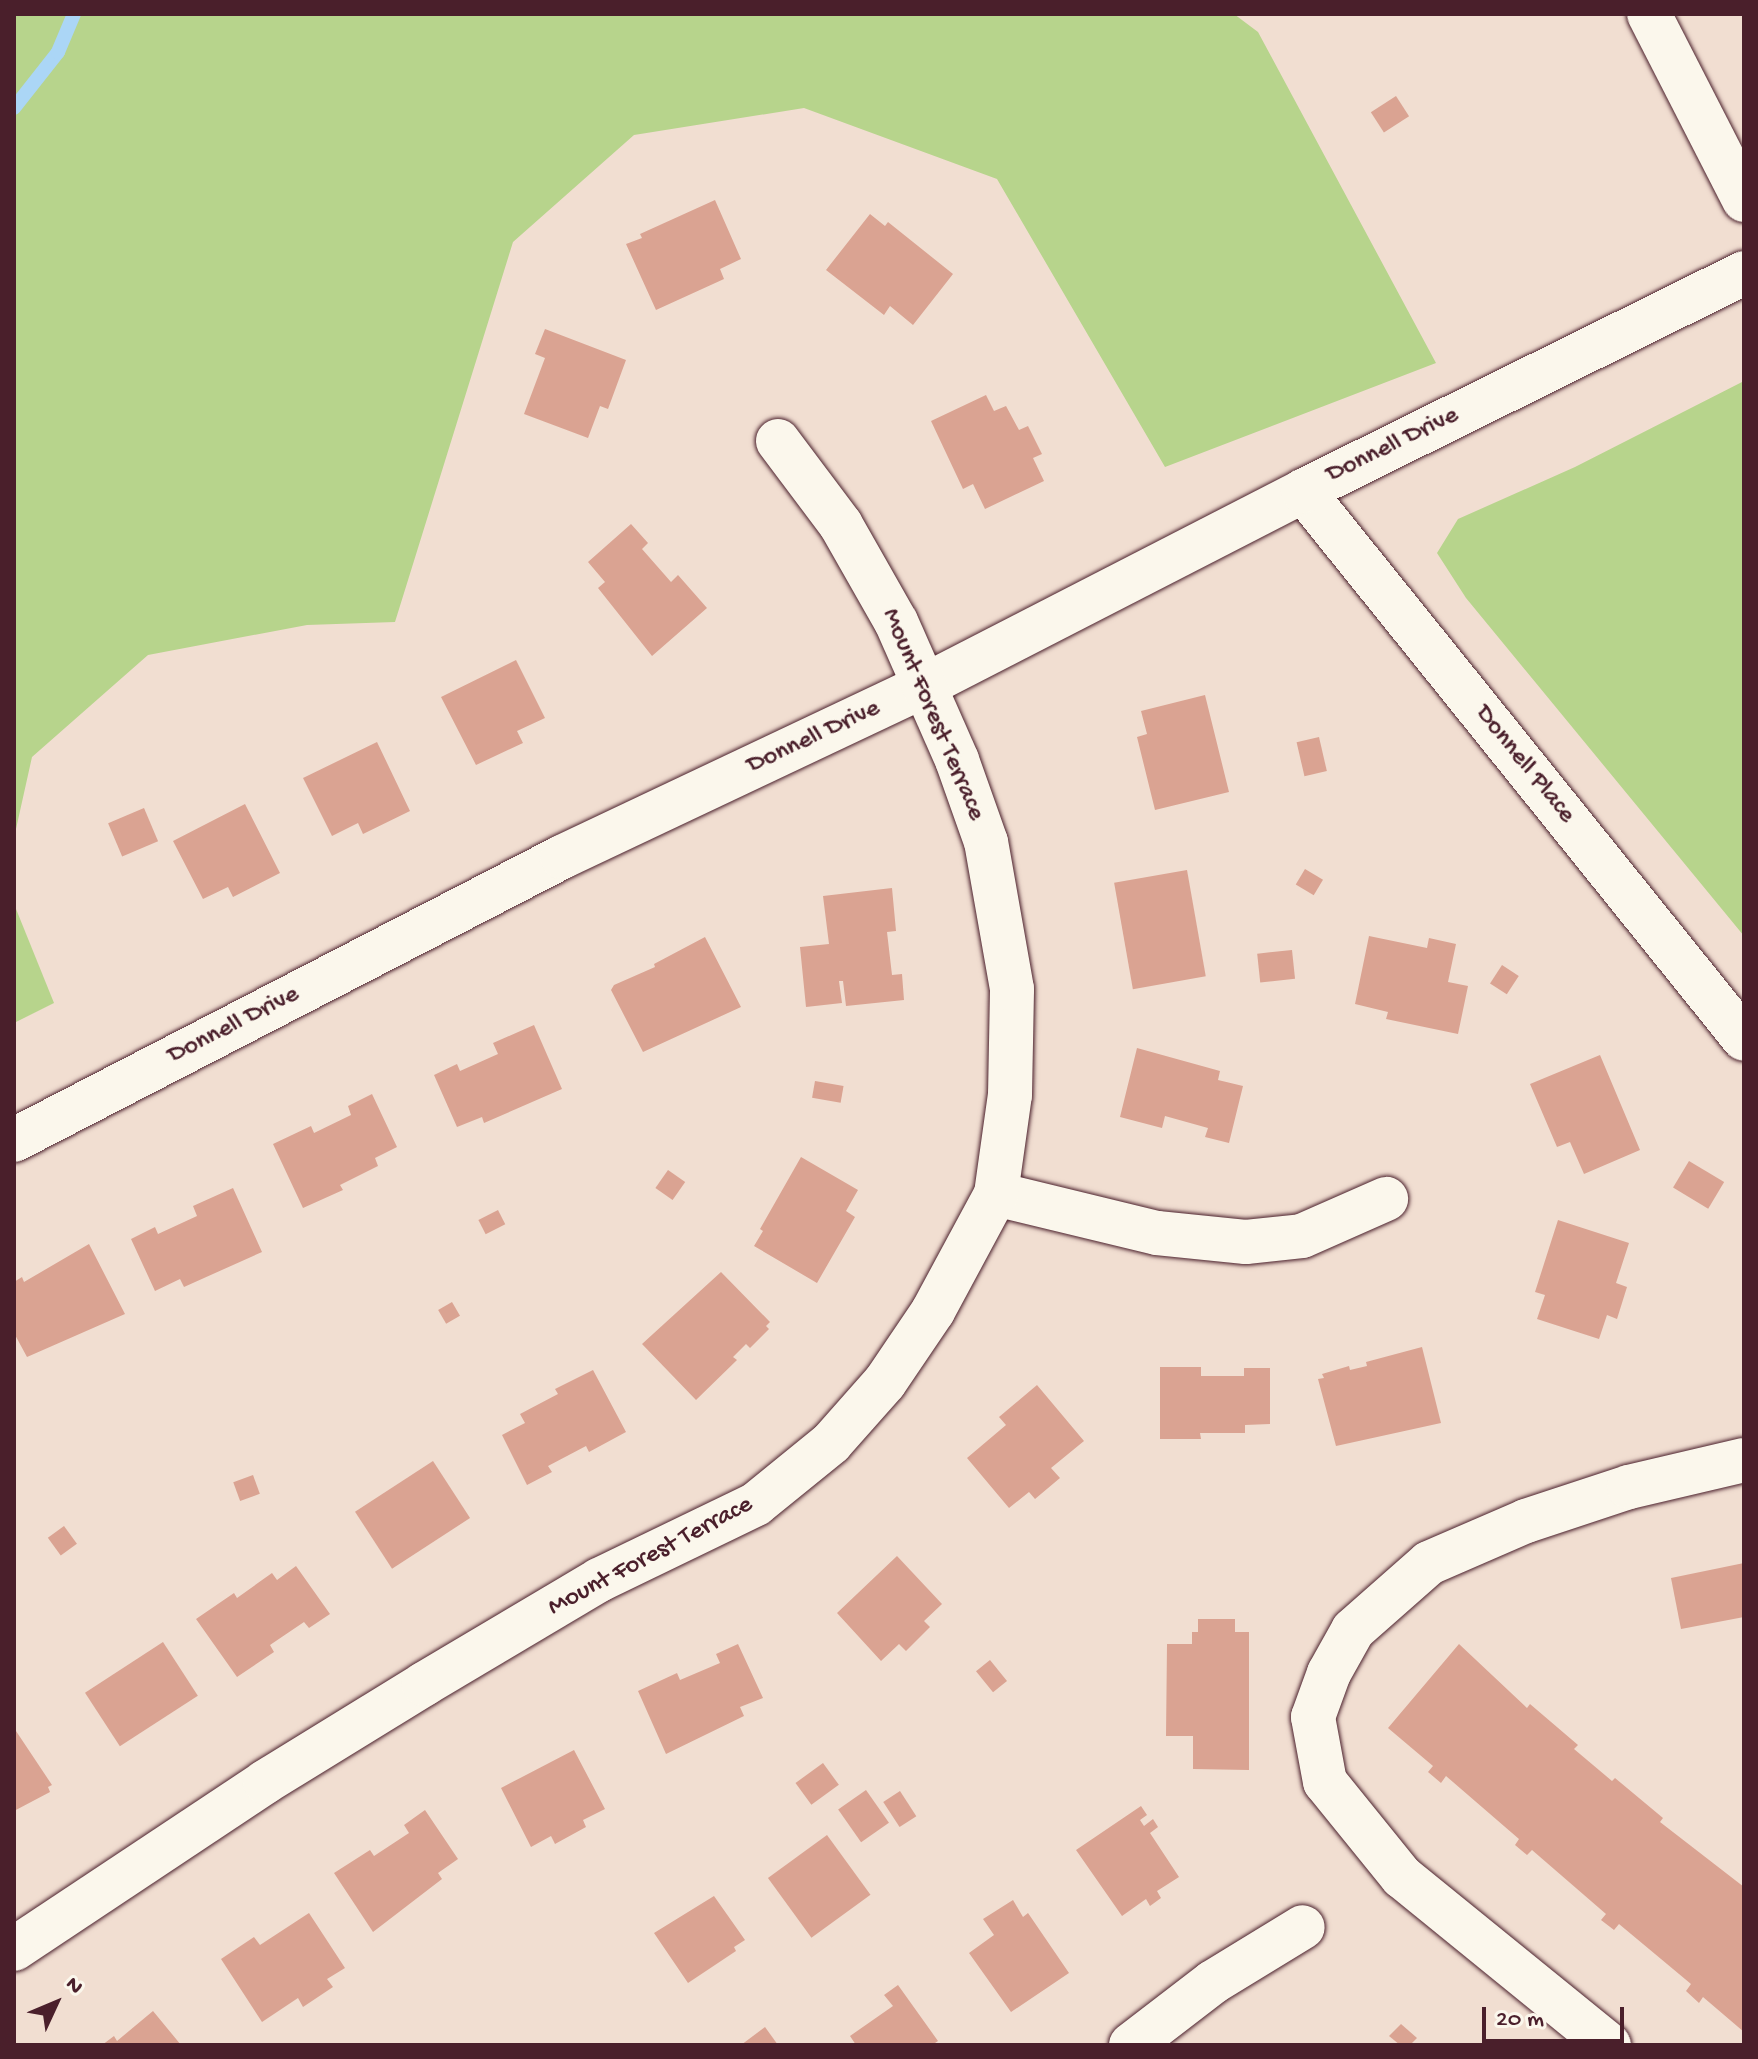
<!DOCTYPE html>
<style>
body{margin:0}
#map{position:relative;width:1758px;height:2059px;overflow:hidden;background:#f1ded1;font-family:"Gochi Hand",sans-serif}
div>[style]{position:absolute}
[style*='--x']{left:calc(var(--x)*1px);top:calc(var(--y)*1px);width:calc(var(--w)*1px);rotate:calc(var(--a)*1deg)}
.green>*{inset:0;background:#b7d48c}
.stream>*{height:14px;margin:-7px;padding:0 7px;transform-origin:7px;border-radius:7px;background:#abd6f6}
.building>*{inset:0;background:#daa392;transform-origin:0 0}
.roads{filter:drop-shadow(0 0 2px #4a1f2b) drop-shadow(0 0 2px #4a1f2b)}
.minor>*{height:44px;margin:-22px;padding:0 22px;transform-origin:22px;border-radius:22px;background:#fbf7ec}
span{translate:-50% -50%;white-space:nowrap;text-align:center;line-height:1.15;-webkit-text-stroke:6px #fbf7ec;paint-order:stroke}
.street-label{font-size:26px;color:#4a1f2b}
.frame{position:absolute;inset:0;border:16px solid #4a1f2b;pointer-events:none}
.north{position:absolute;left:16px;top:1963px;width:80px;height:80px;-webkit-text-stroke:6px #fbf7ec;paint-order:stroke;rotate:46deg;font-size:22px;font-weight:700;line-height:32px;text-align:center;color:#4a1f2b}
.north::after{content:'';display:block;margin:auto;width:28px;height:36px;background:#4a1f2b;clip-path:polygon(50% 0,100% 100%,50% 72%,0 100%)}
.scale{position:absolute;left:1482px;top:2007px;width:142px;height:36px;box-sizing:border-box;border:4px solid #4a1f2b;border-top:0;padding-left:10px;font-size:24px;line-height:28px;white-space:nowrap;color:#4a1f2b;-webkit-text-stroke:6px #fbf7ec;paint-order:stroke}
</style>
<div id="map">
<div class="green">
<div style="clip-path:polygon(14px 14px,1234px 14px,1258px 32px,1436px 363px,1165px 467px,997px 179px,804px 108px,634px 135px,513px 242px,395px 622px,307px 625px,148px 655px,32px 757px,14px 838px)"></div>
<div style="clip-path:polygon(1744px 381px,1744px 936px,1466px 598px,1437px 553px,1458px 519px,1575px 467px)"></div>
<div style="clip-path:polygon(14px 904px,54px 1003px,14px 1023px)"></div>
</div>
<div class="stream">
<div style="--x:14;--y:108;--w:71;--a:-51.8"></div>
<div style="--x:58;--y:52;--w:41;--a:-67.2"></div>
</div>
<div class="building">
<div style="left:1396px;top:96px;width:24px;height:30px;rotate:57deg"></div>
<div style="clip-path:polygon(715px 200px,741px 259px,720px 269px,724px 279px,656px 310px,626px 244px,642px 238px,640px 234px)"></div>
<div style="clip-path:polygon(870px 214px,885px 226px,888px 222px,953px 274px,913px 325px,890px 306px,884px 315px,826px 270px)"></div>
<div style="clip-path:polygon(545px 329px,626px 360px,608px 409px,600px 406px,588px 438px,524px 414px,545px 358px,535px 354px)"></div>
<div style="clip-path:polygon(986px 395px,994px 411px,1006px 406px,1019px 430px,1028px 426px,1042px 454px,1033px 458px,1044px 481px,985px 509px,973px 484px,963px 489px,931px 421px)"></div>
<div style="clip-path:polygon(631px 524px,648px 543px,642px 549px,671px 582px,678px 575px,707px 608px,652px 656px,598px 588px,605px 582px,588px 562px)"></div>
<div style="clip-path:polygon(516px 660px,545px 718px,517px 731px,523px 743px,476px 765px,441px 697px)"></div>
<div style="clip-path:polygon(1205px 695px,1229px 792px,1155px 810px,1137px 737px,1147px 734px,1141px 711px)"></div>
<div style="left:1319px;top:737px;width:35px;height:23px;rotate:77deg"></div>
<div style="clip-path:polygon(377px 742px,410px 811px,363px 834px,358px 823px,332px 836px,303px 778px)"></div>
<div style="clip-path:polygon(245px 804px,280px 873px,233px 897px,228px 887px,203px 899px,173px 841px)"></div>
<div style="left:144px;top:808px;width:36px;height:39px;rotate:67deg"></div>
<div style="left:1305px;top:869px;width:21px;height:18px;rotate:31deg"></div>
<div style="left:1187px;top:870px;width:108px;height:74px;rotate:80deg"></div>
<div style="clip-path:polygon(892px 888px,896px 931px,887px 932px,892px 975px,902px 974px,904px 1000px,846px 1006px,843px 981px,839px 981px,842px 1003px,806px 1007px,800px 947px,829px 944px,823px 896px)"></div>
<div style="clip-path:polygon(1369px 936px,1427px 948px,1429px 938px,1456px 944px,1448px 982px,1468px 986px,1458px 1034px,1386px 1019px,1388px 1012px,1355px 1004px)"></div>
<div style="clip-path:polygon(705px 937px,741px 1007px,643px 1052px,611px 990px,614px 985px,655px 967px,654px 964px)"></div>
<div style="left:1292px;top:950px;width:29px;height:35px;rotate:84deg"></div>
<div style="left:1502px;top:965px;width:20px;height:22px;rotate:33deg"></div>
<div style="clip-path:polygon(534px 1025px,562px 1089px,484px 1123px,482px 1117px,457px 1127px,434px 1075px,457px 1064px,460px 1071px,498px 1054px,493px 1043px)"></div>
<div style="clip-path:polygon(1137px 1048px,1220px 1071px,1218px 1080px,1243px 1086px,1229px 1143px,1205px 1137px,1208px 1128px,1165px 1116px,1162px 1128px,1120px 1117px)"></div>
<div style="clip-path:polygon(1600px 1055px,1640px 1150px,1584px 1174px,1570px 1142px,1557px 1147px,1530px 1084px)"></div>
<div style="left:815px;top:1081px;width:29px;height:17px;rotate:10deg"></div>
<div style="clip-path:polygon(372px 1094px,397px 1147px,375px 1158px,378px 1166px,340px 1185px,343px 1190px,303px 1208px,273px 1144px,311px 1126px,314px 1133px,351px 1115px,348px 1106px)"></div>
<div style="clip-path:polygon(801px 1157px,858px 1190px,846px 1211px,855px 1217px,817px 1283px,754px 1246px,763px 1231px,760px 1229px)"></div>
<div style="left:1689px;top:1161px;width:41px;height:31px;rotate:31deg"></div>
<div style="left:668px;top:1170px;width:21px;height:22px;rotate:35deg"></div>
<div style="clip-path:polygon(233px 1188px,262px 1252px,184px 1287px,180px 1279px,155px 1291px,131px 1239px,155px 1227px,158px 1234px,197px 1216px,193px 1206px)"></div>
<div style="left:498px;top:1210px;width:16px;height:22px;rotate:63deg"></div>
<div style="clip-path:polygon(1558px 1220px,1629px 1243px,1616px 1283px,1627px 1287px,1617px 1319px,1607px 1315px,1599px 1339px,1537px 1319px,1545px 1295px,1535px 1292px)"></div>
<div style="clip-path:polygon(89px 1244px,125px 1314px,27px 1357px,14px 1333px,14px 1282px,22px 1277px,24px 1282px)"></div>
<div style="clip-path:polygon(721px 1272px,770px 1322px,766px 1326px,769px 1329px,750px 1348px,746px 1344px,733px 1357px,737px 1360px,696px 1400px,642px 1344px)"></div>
<div style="left:452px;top:1302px;width:16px;height:16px;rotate:60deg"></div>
<div style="clip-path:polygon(1422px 1347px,1441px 1423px,1336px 1446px,1318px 1379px,1324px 1378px,1322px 1374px,1349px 1366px,1350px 1370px,1367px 1366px,1366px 1362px)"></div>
<div style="clip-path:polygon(1160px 1367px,1201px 1367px,1201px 1376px,1244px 1376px,1244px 1368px,1270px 1368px,1270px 1424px,1245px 1425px,1245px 1433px,1200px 1433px,1201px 1439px,1160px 1439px)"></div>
<div style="clip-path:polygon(593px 1370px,626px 1432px,589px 1452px,586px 1446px,548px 1466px,552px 1472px,527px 1485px,502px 1435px,525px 1423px,520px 1414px,558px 1394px,555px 1389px)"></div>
<div style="clip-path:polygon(1037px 1385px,1084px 1441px,1051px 1468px,1060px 1478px,1035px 1499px,1029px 1492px,1009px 1508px,967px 1458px,1006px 1425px,999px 1417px)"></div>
<div style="left:433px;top:1461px;width:68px;height:93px;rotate:57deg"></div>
<div style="left:253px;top:1475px;width:20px;height:21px;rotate:70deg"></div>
<div style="left:64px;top:1526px;width:22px;height:20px;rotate:54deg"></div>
<div style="clip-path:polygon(897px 1556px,942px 1604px,924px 1621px,930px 1627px,906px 1651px,899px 1644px,881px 1661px,837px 1613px)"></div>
<div style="clip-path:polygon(1744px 1563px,1744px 1617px,1681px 1629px,1671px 1578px)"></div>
<div style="clip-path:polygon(296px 1566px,330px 1614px,309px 1628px,304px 1622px,270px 1645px,274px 1652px,237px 1677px,196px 1619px,234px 1593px,237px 1598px,272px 1573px,277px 1580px)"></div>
<div style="clip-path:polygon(1198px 1619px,1235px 1619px,1235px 1632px,1249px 1632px,1249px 1770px,1193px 1769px,1193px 1736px,1166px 1736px,1167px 1644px,1192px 1644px,1192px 1632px,1198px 1632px)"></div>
<div style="left:163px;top:1642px;width:64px;height:93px;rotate:57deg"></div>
<div style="clip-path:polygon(738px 1644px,763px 1698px,740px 1707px,744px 1716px,666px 1754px,638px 1691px,677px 1673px,680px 1680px,720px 1663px,716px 1654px)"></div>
<div style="clip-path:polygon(1459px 1644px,1527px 1708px,1530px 1704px,1578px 1745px,1574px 1749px,1612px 1781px,1615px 1778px,1663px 1818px,1660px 1822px,1744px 1887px,1744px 2032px,1703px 1997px,1699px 2003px,1686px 1991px,1691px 1984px,1619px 1924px,1614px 1930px,1601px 1920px,1606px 1914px,1532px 1850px,1527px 1855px,1515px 1845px,1519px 1839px,1446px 1776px,1441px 1783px,1428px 1772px,1433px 1766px,1388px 1728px)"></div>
<div style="left:990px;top:1660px;width:27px;height:18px;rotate:51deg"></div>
<div style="clip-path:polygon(14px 1728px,52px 1785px,48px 1787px,50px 1792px,14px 1811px)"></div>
<div style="clip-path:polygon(574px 1750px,605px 1809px,583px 1820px,586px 1827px,555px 1844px,551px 1836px,531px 1847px,501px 1788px)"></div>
<div style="left:823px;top:1763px;width:27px;height:34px;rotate:54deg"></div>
<div style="left:866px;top:1790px;width:40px;height:34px;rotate:55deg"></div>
<div style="left:900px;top:1791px;width:30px;height:20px;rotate:57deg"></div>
<div style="clip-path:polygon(1141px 1806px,1147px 1815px,1140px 1820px,1144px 1826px,1153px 1819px,1158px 1827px,1150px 1833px,1179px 1877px,1157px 1891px,1161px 1898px,1150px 1906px,1146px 1899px,1122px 1916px,1076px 1850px)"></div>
<div style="clip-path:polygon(425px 1810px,458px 1859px,438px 1873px,442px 1879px,373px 1932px,334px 1873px,370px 1850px,374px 1856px,409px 1833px,404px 1825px)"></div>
<div style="left:827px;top:1835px;width:74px;height:73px;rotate:54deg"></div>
<div style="clip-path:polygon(714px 1896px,745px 1940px,734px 1947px,736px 1951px,688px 1983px,654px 1933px)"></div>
<div style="clip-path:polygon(1013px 1900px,1023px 1917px,1028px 1913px,1069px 1973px,1011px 2012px,969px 1953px,994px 1935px,983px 1919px)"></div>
<div style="clip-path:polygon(309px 1913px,345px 1968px,327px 1979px,333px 1987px,303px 2007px,298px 1998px,262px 2022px,221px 1959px,254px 1937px,260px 1945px)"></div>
<div style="clip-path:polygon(898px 1985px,938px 2041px,932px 2045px,856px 2045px,850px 2036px,893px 2006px,884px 1995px)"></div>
<div style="clip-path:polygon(153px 2011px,181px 2045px,102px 2045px,114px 2036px,117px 2041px)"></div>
<div style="clip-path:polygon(1401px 2024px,1417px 2038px,1410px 2045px,1400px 2045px,1389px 2036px)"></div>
<div style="clip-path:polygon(765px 2027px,778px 2045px,741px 2045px)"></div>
</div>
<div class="roads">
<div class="minor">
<div style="--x:1649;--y:14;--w:209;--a:62.9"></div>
<div style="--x:1303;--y:491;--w:703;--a:51.17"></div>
<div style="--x:14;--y:1140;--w:617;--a:-27.31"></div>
<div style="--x:562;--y:857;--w:400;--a:-25.3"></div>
<div style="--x:924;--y:686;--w:426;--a:-27.2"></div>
<div style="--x:1303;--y:491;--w:492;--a:-26.3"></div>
<div style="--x:996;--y:1194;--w:166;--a:13.6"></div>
<div style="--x:1157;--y:1233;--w:89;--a:5.8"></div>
<div style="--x:1246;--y:1242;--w:56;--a:-6.1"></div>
<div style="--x:1302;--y:1236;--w:92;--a:-23.8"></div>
<div style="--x:14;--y:1949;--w:301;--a:-33.6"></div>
<div style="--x:265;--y:1782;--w:187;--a:-31.6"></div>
<div style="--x:424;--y:1684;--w:204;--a:-30.7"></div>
<div style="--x:599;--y:1580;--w:174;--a:-25.8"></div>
<div style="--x:756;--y:1504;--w:97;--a:-39.1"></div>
<div style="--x:831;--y:1443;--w:81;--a:-48.5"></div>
<div style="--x:885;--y:1382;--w:86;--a:-55.9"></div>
<div style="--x:933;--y:1311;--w:133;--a:-61.7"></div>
<div style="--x:996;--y:1194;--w:100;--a:-82"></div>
<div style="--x:1010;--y:1095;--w:106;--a:-88.9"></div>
<div style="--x:1012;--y:989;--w:149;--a:-100"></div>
<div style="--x:986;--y:842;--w:87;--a:-109.5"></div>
<div style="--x:957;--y:760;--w:151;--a:-113.8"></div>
<div style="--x:896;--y:622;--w:112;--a:-119.6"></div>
<div style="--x:841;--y:525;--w:105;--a:-126.9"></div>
<div style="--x:1131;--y:2045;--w:103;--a:-37.5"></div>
<div style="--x:1213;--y:1982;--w:105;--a:-31.4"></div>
<div style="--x:1609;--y:2045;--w:267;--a:-140.9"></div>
<div style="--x:1402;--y:1877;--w:122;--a:-129"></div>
<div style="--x:1325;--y:1782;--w:66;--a:-100.5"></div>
<div style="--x:1313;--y:1717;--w:47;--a:-70"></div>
<div style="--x:1329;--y:1673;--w:49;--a:-60.8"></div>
<div style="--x:1353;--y:1630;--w:101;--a:-41.4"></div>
<div style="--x:1429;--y:1563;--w:106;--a:-23.4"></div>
<div style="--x:1526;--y:1521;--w:108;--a:-18.3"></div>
<div style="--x:1629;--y:1487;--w:118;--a:-13.2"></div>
</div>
</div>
<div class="street-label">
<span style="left:1393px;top:446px;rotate:-26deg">Donnell Drive</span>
<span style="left:932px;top:715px;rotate:67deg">Mount Forest Terrace</span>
<span style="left:814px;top:738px;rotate:-25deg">Donnell Drive</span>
<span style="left:1524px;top:765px;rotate:51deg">Donnell Place</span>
<span style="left:234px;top:1026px;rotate:-27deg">Donnell Drive</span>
<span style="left:651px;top:1557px;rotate:-28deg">Mount Forest Terrace</span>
</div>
<div class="frame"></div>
<div class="north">N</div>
<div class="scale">20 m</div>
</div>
